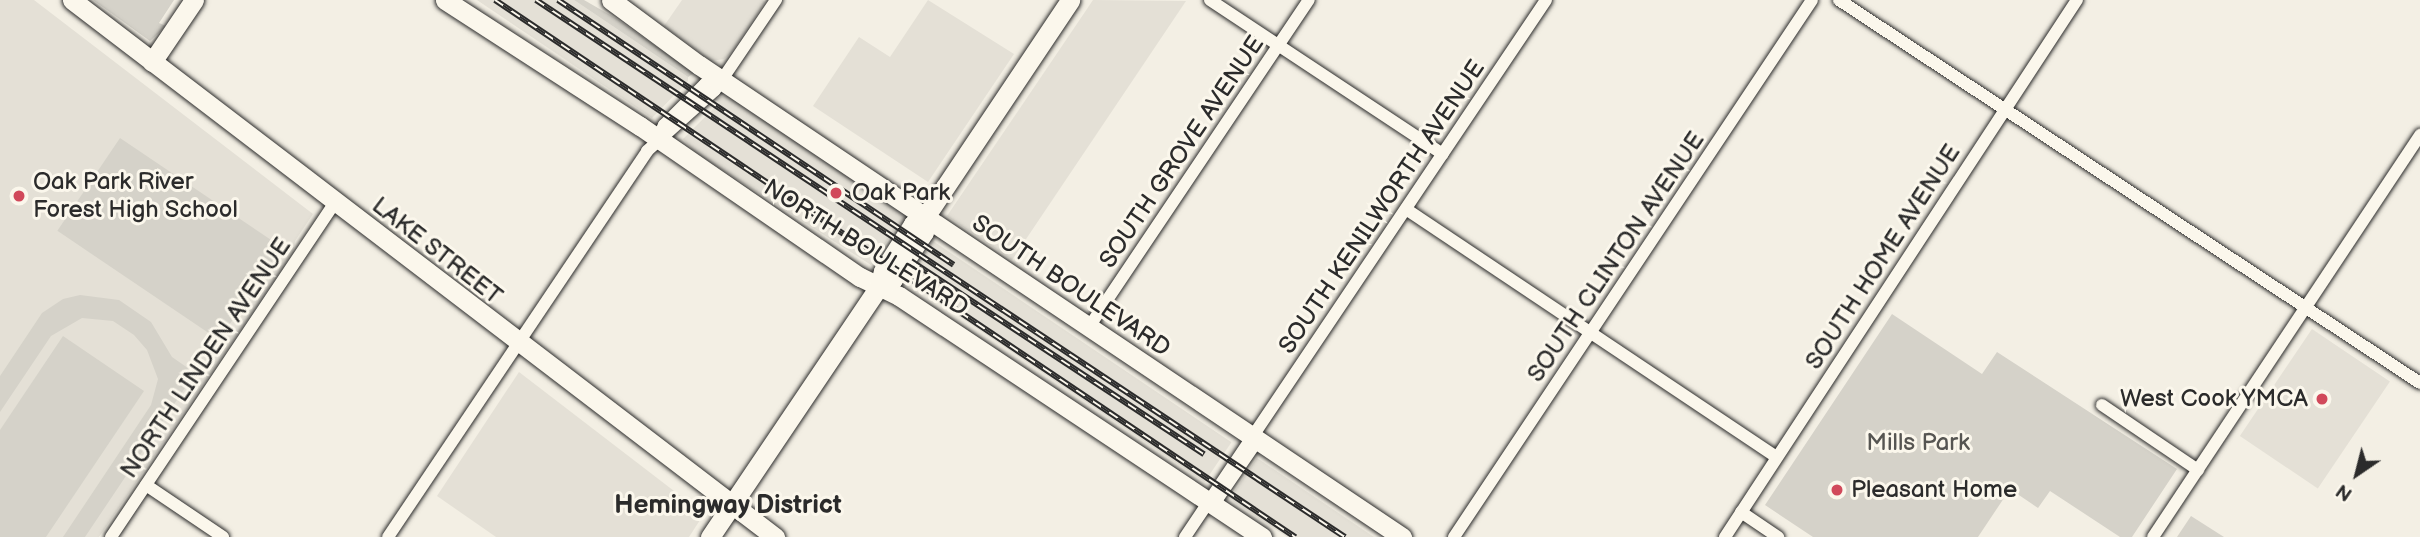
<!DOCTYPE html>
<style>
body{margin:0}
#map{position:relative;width:2420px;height:537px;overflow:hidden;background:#f3efe4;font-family:"Balsamiq Sans",sans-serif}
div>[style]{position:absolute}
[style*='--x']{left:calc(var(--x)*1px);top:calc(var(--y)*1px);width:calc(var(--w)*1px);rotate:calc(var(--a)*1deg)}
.built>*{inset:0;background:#e4e0d6;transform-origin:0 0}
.green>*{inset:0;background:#d5d2c9;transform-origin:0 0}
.roads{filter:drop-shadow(0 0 2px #2b2b2b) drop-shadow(0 0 2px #2b2b2b)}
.street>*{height:12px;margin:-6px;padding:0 6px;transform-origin:6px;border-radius:6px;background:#fbf7ec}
.secondary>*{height:19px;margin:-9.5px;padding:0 9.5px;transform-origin:9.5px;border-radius:9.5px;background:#fbf7ec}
.rail>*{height:6px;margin-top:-3px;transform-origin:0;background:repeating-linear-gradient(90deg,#fbf7ec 0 10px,#2b2b2b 0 20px);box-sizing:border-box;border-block:2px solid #2b2b2b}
.dots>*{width:19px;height:19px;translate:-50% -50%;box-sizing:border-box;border:4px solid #fbf7ec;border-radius:50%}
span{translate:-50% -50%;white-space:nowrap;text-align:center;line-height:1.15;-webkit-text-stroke:6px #fbf7ec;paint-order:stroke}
.street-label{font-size:24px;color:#2b2b2b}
.poi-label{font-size:24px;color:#2b2b2b}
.left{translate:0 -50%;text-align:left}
.right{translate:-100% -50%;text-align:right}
.park-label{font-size:24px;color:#565552}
.neighbourhood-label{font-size:26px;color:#2b2b2b;font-weight:700}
.north{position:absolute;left:2322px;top:439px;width:70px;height:70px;-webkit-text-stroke:5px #fbf7ec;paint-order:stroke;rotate:215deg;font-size:19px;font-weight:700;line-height:28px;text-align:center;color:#2b2b2b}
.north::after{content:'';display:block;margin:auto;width:24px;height:32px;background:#2b2b2b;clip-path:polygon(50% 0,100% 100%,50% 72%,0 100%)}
</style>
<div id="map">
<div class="built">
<div style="clip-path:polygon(0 0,34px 0,313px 214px,295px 241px,293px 253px,99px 537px,0 537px)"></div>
<div style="clip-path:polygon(477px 0,574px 0,688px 77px,688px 81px,652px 118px)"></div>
<div style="clip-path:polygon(682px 0,763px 0,765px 2px,731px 53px,724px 59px,711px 61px,664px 26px)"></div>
<div style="clip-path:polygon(928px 0,1014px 54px,928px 182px,813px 106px,859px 37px,890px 57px)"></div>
<div style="clip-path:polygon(1093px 0,1186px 1px,1012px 260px,947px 216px)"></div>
<div style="clip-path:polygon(728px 95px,907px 216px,905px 226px,899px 223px,871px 265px,696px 153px,683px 139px,719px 103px,715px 99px)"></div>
<div style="left:933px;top:241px;width:360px;height:48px;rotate:34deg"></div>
<div style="left:2312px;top:329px;width:94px;height:129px;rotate:34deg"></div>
<div style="clip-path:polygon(519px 372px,704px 514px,689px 537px,496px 537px,437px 496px)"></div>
<div style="clip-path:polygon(1257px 458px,1374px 537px,1287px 537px,1234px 502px,1230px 498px)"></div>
</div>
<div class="green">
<div style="clip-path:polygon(93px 0,174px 0,159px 23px,166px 26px,150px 41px)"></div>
<div style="clip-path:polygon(574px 0,584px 0,617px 19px,694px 73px,688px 77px)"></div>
<div style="left:120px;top:138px;width:195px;height:112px;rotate:34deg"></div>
<div style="clip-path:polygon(80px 295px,119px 300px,151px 322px,172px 357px,195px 373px,85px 537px,63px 537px,151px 405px,158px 379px,147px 350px,134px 335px,113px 321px,82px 318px,51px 336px,0 412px,0 376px,42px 313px,63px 299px)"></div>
<div style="clip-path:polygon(1892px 314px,1982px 374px,1997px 352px,2177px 469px,2132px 537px,2120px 537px,2050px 491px,2038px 508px,2010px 489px,1978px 537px,1813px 537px,1765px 505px)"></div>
<div style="clip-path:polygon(63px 336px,144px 391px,46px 537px,0 537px,0 430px)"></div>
<div style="clip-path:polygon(2191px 516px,2224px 537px,2177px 537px)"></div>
</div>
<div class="roads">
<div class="street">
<div style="--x:1210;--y:0;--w:279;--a:33.5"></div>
<div style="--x:1839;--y:0;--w:696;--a:33.39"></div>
<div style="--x:657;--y:140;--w:17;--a:-65"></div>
<div style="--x:664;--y:125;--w:58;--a:-45"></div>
<div style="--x:705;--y:84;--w:16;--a:-18"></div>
<div style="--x:1406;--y:209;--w:446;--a:33.8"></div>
<div style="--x:1089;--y:327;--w:394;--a:-56.1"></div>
<div style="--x:2102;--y:405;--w:116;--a:34.1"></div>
<div style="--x:146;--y:485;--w:93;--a:34"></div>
<div style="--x:1208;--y:502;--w:11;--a:-22"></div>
<div style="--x:1218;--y:498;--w:62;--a:-55.5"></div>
<div style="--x:1253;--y:447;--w:10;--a:-90"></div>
<div style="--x:1741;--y:512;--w:45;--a:34"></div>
<div style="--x:111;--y:537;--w:402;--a:-56.2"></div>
<div style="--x:388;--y:537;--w:465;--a:-56.1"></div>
<div style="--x:647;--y:151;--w:91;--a:-41.9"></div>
<div style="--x:715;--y:90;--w:109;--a:-55.9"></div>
<div style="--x:1185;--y:537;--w:647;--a:-56.09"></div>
<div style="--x:1454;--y:537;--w:645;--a:-56.31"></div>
<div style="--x:1725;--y:537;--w:642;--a:-56.76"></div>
<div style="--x:2153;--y:537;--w:483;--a:-56.4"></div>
</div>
<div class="secondary">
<div style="--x:72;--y:0;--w:885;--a:37.38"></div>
<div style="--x:445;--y:0;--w:232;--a:32.9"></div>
<div style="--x:640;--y:126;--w:267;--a:34.5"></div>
<div style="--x:860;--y:277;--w:43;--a:26"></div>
<div style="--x:899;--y:296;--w:436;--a:33.6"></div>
<div style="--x:611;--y:0;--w:109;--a:36.5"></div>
<div style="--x:699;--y:65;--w:847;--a:33.88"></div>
<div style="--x:152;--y:62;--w:75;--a:-55.9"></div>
<div style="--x:879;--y:286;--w:16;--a:-27"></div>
<div style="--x:893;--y:279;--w:56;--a:-56.6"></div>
<div style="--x:924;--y:232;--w:15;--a:-86"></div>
<div style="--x:710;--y:537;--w:303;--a:-56"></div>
<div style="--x:879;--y:286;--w:16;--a:-75"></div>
<div style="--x:883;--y:271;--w:56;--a:-57.4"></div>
<div style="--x:913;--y:224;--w:14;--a:-30"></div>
<div style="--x:925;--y:217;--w:261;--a:-56.2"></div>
</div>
</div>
<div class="rail">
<div style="--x:495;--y:0;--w:964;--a:33.87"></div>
<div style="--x:536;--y:0;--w:971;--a:33.58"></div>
<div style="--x:558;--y:0;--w:476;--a:33.8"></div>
<div style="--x:911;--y:261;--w:351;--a:33.4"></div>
</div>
<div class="dots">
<div style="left:836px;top:193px;background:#d1495b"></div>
<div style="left:19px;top:196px;background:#d1495b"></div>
<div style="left:2322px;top:399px;background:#d1495b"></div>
<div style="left:1837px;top:490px;background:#d1495b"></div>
</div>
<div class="street-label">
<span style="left:1182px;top:152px;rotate:-56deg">SOUTH GROVE AVENUE</span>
<span style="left:1382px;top:207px;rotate:-56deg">SOUTH KENILWORTH AVENUE</span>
<span style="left:866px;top:248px;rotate:32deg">NORTH BOULEVARD</span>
<span style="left:437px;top:251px;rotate:38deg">LAKE STREET</span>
<span style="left:1616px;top:257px;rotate:-56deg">SOUTH CLINTON AVENUE</span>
<span style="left:1883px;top:257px;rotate:-57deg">SOUTH HOME AVENUE</span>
<span style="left:1071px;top:286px;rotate:34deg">SOUTH BOULEVARD</span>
<span style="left:206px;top:358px;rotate:-56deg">NORTH LINDEN AVENUE</span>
</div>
<div class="poi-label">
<span class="left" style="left:33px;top:196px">Oak Park River<br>Forest High School</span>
<span class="left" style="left:852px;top:193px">Oak Park</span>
<span class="right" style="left:2308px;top:399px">West Cook YMCA</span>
<span class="left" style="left:1851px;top:490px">Pleasant Home</span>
</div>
<div class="park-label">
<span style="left:1918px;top:443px">Mills Park</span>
</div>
<div class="neighbourhood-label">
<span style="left:728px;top:506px">Hemingway District</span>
</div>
<div class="north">N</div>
</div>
